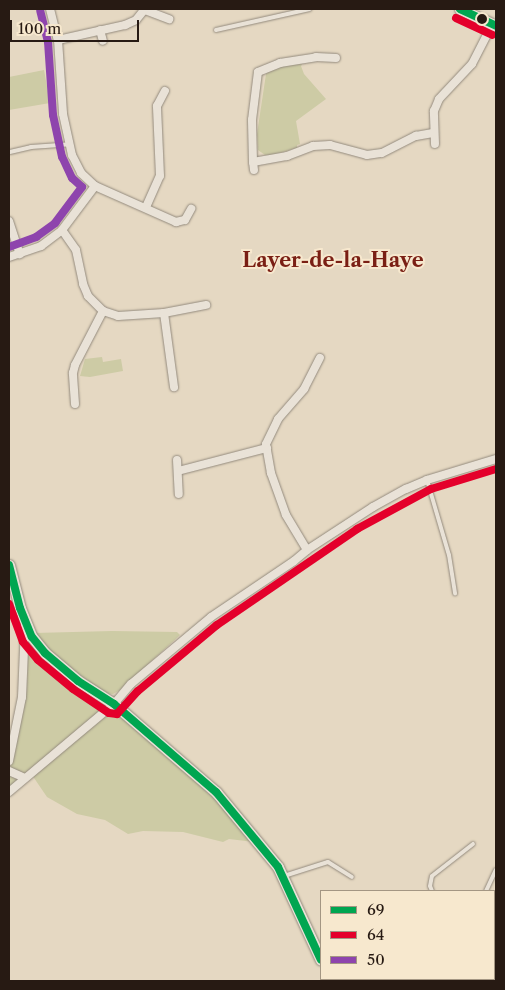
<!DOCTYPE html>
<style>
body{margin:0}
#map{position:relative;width:505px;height:990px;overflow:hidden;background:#e5d8c2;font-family:"Libre Caslon Text",serif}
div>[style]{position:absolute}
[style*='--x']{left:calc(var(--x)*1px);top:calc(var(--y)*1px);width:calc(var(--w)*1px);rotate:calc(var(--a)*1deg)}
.green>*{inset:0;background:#cdcba5}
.roads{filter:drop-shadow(0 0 1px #938a7d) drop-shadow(0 0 1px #938a7d)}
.lane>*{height:4px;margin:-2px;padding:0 2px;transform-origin:2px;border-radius:2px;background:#e9e2d7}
.street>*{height:8px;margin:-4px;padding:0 4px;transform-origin:4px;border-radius:4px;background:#e9e2d7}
.secondary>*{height:11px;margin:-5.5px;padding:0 5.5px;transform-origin:5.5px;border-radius:5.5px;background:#e9e2d7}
.bus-1>*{height:8px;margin:-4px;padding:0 4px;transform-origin:4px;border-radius:4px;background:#00a651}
.bus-2>*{height:8px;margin:-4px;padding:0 4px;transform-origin:4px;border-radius:4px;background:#e4002b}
.bus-3>*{height:8px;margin:-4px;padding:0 4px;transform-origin:4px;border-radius:4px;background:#8e44ad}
.dots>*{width:14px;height:14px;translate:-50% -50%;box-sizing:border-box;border:2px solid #f7e8ce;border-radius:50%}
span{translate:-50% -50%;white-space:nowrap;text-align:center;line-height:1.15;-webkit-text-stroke:4px #f7e8ce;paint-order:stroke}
.quarter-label{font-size:20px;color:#7a1f14;font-weight:700}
.frame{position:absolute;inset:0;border:10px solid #271a13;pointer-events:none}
.legend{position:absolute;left:320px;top:890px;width:175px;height:90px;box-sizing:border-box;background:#f7e8ce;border:1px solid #a49683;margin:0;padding:6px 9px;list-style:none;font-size:15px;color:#271a13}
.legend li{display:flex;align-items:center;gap:10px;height:25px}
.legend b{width:25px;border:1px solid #a49683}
.scale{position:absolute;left:10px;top:20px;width:129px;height:22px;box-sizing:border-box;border:2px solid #271a13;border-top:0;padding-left:6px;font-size:15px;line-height:18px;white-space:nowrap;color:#271a13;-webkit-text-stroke:4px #f7e8ce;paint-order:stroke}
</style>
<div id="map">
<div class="green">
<div style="clip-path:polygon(304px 61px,301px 66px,304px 74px,326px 99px,296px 121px,300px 144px,297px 145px,297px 148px,269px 156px,265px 155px,258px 150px,257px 134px,266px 74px,271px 67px)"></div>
<div style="clip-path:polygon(44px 70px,50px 103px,9px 110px,9px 77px)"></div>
<div style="clip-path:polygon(102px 357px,103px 362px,121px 359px,123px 371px,90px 377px,80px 376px,85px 359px)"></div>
<div style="clip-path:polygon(112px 631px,177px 632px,180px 635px,120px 690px,113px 694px,105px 693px,50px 654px,34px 633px)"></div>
<div style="clip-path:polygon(30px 642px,105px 708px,9px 789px,9px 774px,27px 688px,28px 644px)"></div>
<div style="clip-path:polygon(110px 713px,117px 714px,221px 804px,254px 842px,229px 839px,223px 842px,183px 832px,143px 831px,128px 834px,105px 820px,77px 814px,47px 797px,32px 775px)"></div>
</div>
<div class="roads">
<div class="lane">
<div style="--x:216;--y:30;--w:96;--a:-12.6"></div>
<div style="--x:10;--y:152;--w:22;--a:-13"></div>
<div style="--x:31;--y:147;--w:39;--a:-4"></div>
<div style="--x:427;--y:480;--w:78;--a:73.7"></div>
<div style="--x:449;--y:555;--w:39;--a:81"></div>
<div style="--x:284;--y:876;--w:46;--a:-17.7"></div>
<div style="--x:328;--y:862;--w:28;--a:32"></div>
<div style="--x:432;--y:891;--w:5;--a:-112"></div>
<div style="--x:430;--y:886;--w:10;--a:-79"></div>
<div style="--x:432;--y:876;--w:52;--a:-38"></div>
<div style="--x:486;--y:891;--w:23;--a:-65"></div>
<div style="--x:391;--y:981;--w:6;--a:-18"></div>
</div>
<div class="street">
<div style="--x:50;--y:9;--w:32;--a:76"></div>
<div style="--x:58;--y:40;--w:74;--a:86.1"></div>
<div style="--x:63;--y:114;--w:42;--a:77.6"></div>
<div style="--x:72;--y:155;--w:20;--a:63"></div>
<div style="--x:81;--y:173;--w:19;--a:43"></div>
<div style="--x:95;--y:186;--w:89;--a:24"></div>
<div style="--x:176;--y:222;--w:9;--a:-13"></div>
<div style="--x:185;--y:220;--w:13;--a:-61"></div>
<div style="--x:145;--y:10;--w:26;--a:21"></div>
<div style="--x:100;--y:30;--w:11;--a:75"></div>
<div style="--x:58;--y:40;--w:69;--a:-12.6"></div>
<div style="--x:125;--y:25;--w:12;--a:-24"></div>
<div style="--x:136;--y:20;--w:14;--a:-51"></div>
<div style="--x:435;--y:144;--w:33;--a:-92"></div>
<div style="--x:434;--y:111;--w:13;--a:-67"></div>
<div style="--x:439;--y:99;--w:48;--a:-46.7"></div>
<div style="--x:472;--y:64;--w:44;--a:-62.9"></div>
<div style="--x:253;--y:162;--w:42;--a:-91.4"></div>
<div style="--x:252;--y:120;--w:48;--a:-82.9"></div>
<div style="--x:258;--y:72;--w:24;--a:-22"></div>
<div style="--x:280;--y:63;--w:36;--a:-9"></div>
<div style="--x:316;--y:57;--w:20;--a:3"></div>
<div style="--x:254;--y:170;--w:8;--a:-97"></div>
<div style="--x:253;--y:162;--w:35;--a:-10"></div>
<div style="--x:287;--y:156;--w:28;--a:-21"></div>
<div style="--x:313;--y:146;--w:17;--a:-3"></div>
<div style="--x:330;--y:145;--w:38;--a:15"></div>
<div style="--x:367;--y:155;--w:15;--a:-8"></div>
<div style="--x:382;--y:153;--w:38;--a:-27"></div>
<div style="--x:416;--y:136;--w:17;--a:-10"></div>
<div style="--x:146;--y:207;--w:34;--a:-66"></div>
<div style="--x:160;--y:176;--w:70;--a:-92.5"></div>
<div style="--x:157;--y:106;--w:17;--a:-62"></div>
<div style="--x:9;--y:221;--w:35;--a:72"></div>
<div style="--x:62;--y:230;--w:24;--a:55"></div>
<div style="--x:76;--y:250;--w:35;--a:78"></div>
<div style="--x:83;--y:284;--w:13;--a:67"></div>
<div style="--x:88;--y:296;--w:21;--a:45"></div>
<div style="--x:103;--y:311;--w:16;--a:18"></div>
<div style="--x:118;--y:316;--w:46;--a:-3.7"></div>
<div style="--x:164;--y:313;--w:43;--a:-10.8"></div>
<div style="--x:9;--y:257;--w:34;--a:-19"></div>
<div style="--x:41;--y:246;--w:26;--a:-37"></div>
<div style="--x:62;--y:230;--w:55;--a:-53.1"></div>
<div style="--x:164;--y:313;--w:75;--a:82.3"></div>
<div style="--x:75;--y:404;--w:31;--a:-94"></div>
<div style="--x:73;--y:373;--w:8;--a:-76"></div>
<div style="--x:75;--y:365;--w:61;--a:-62.6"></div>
<div style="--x:177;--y:460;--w:34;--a:87"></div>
<div style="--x:178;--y:471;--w:92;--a:-14.5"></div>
<div style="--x:307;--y:550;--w:41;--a:-121"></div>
<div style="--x:286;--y:515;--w:45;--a:-109.7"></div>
<div style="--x:271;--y:473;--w:29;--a:-100"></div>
<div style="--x:266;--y:444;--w:28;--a:-64"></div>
<div style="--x:278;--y:419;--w:40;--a:-49"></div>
<div style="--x:304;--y:389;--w:35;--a:-63"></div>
<div style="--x:9;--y:761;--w:65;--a:-78.5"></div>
<div style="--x:22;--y:697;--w:73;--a:-87.6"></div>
<div style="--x:9;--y:771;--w:17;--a:24"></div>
<div style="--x:9;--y:792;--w:137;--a:-40"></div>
<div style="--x:114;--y:704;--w:26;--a:-50"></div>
<div style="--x:131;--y:684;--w:104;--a:-39.9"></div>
<div style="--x:211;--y:617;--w:100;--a:-34"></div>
<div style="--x:294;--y:561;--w:17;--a:-40"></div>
<div style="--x:307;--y:550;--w:79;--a:-33.1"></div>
<div style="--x:373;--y:507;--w:38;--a:-29"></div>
<div style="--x:406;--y:489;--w:23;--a:-23"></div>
<div style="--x:427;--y:480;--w:72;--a:-16.9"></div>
</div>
<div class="secondary">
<div style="--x:460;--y:9;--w:40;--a:25"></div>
<div style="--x:9;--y:565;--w:44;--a:75.7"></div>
<div style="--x:20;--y:608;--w:31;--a:68"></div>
<div style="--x:32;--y:637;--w:21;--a:51"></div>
<div style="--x:45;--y:653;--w:43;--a:40.3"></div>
<div style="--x:78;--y:681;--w:43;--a:32.6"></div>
<div style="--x:114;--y:704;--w:135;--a:40.8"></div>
<div style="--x:216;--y:792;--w:97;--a:50.4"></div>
<div style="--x:278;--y:867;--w:102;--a:65.2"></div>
<div style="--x:330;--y:979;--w:2;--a:63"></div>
</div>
</div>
<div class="bus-1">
<div style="--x:460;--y:9;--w:40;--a:25"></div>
<div style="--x:9;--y:565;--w:44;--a:75.7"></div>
<div style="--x:20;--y:608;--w:31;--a:68"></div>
<div style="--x:32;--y:637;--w:21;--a:51"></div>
<div style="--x:45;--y:653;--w:43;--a:40.3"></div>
<div style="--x:78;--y:681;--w:43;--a:32.6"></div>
<div style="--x:114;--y:704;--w:135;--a:40.8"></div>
<div style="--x:216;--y:792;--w:97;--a:50.4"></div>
<div style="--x:278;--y:867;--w:102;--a:65.2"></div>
</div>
<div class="bus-2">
<div style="--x:456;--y:18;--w:40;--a:25"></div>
<div style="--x:9;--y:604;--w:40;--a:69.8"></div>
<div style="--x:23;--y:642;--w:23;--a:50"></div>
<div style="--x:38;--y:660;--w:45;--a:39.6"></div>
<div style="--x:73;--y:689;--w:43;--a:33.7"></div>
<div style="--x:109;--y:713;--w:8;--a:7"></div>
<div style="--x:117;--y:714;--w:31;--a:-48"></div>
<div style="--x:138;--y:691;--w:103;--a:-39.9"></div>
<div style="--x:217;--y:625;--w:170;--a:-34.4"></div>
<div style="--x:357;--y:529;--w:84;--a:-28.4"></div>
<div style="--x:431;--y:489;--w:68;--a:-17.1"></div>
</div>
<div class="bus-3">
<div style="--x:9;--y:247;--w:29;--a:-20"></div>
<div style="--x:36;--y:237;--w:24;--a:-36"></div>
<div style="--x:55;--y:223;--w:45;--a:-53.1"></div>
<div style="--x:82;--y:187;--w:13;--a:-138"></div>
<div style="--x:72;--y:178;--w:23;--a:-115"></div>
<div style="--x:62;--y:157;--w:43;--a:-102.1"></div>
<div style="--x:53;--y:115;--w:73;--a:-93.9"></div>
<div style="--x:48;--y:42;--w:32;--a:-104"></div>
</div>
<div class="dots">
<div style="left:482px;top:19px;background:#271a13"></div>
</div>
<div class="quarter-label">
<span style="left:333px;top:260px">Layer-de-la-Haye</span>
</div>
<div class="frame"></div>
<ul class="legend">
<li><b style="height:6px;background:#00a651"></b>69</li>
<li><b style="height:6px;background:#e4002b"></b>64</li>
<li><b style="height:6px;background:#8e44ad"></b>50</li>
</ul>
<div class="scale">100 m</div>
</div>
